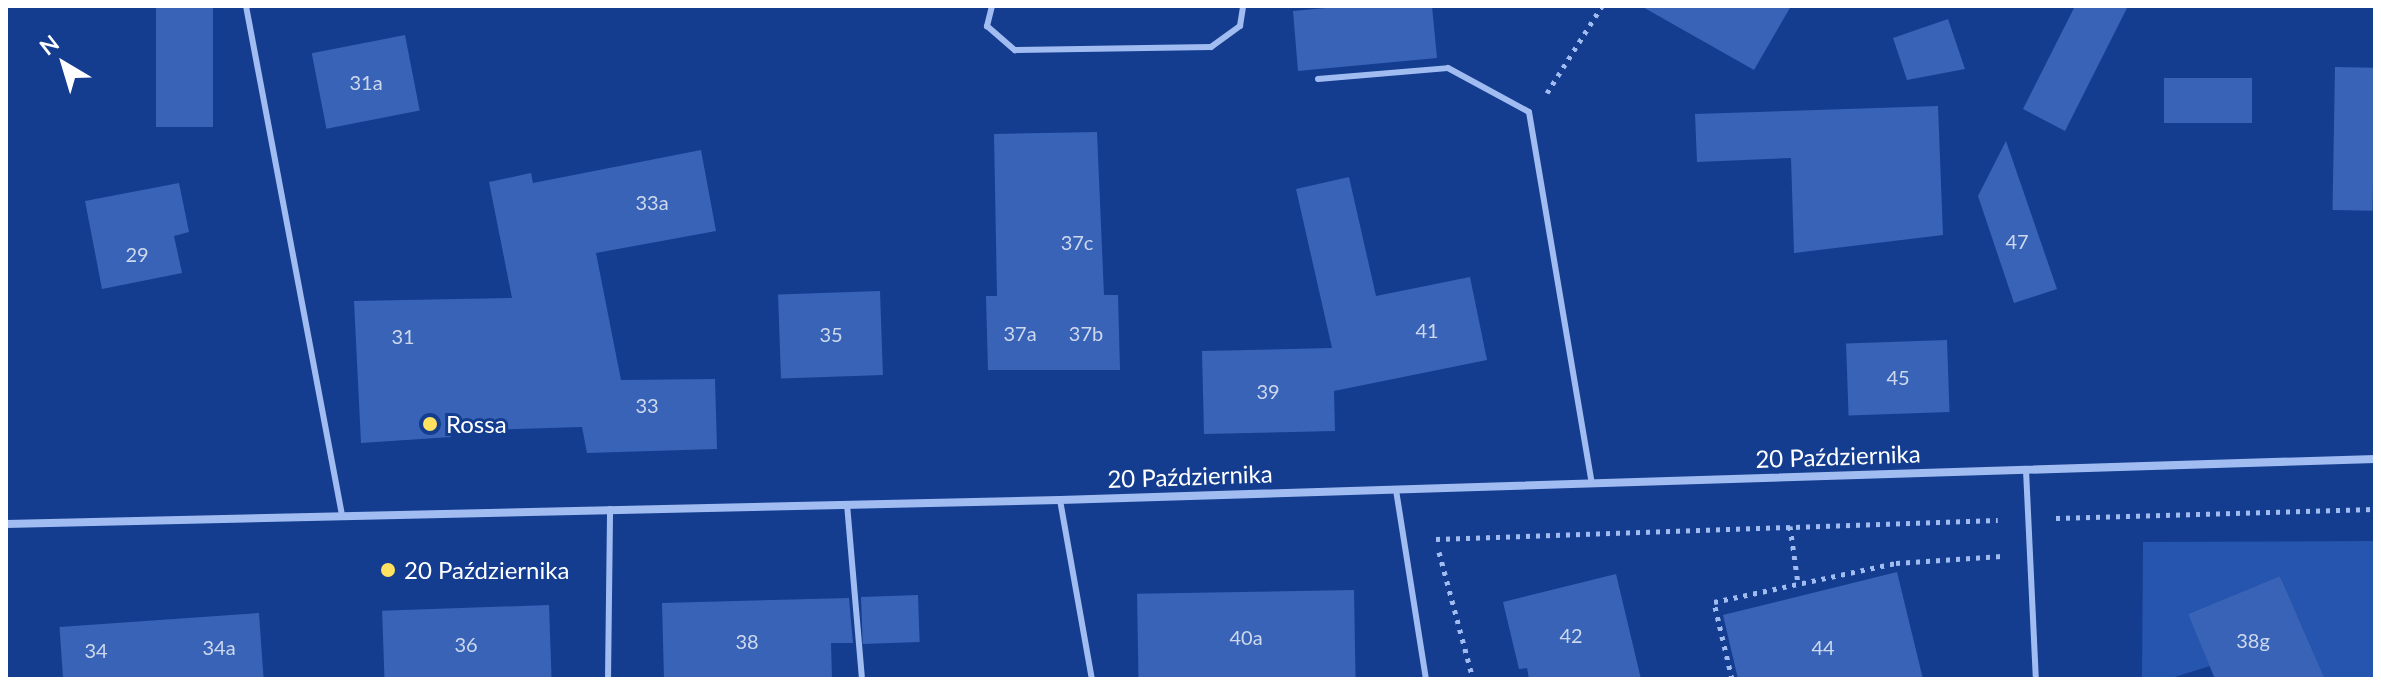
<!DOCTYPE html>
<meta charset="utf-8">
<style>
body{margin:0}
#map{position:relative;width:2381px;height:685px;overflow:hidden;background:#143d90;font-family:Lato,sans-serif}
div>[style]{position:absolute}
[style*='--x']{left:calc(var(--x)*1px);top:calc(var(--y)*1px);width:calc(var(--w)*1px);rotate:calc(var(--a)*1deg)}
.green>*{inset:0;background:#2655af}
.building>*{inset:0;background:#3863b7;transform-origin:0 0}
.path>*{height:5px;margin-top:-2.5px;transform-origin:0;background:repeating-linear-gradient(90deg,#a1bcf1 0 4px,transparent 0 10px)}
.service>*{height:6px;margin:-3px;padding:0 3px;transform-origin:3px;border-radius:3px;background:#a1bcf1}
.minor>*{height:8px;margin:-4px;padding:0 4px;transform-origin:4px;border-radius:4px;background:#a1bcf1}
.dots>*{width:22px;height:22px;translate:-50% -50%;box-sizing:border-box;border:4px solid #143d90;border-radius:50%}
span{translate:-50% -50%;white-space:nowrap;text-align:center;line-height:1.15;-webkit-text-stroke:6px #143d90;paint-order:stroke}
.number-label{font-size:20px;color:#cdd8ed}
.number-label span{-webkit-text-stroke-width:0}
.poi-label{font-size:24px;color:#fff}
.left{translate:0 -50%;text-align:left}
.street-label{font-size:24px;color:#fff}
.frame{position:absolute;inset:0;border:8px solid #fff;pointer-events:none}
.north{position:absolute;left:24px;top:24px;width:80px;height:80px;-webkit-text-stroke:6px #143d90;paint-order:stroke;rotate:322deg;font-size:22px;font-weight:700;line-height:32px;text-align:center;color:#fff}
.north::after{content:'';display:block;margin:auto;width:28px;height:36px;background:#fff;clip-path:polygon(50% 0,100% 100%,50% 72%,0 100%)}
</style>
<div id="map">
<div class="green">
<div style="clip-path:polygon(2375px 541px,2375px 679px,2325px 679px,2280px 576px,2188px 614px,2210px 666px,2168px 679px,2142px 679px,2143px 542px)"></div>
</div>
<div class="building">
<div style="left:156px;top:6px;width:57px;height:121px"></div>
<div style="clip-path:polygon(1347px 6px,1432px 6px,1437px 58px,1298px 71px,1293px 11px)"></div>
<div style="clip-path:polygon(1641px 6px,1791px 6px,1754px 70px)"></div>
<div style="clip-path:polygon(2075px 6px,2128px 6px,2065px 131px,2023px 109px)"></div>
<div style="clip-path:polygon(1948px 19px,1965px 69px,1907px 80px,1893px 38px)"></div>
<div style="left:405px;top:35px;width:77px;height:95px;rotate:79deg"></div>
<div style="left:2335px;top:67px;width:40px;height:143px;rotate:1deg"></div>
<div style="left:2252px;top:78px;width:45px;height:88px;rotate:90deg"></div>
<div style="clip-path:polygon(1938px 106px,1943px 235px,1794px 253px,1791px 158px,1697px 162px,1695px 114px)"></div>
<div style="clip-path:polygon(1097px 132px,1104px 295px,1118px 295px,1120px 370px,988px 370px,986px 296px,997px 296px,994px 134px)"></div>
<div style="clip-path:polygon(2006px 141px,2057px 289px,2014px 303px,1978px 196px)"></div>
<div style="clip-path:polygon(701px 150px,716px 231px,596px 253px,621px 380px,715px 379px,717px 449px,587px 453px,582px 427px,450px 431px,451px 437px,361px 443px,354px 301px,512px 298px,489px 182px,531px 173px,533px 183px)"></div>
<div style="clip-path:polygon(1349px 177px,1376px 296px,1470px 277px,1487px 360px,1334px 391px,1335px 431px,1204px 434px,1202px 351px,1332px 348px,1296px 189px)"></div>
<div style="clip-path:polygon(179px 183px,189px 232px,174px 236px,182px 273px,102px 289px,85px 201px)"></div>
<div style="left:880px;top:291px;width:84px;height:102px;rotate:88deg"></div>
<div style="left:1947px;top:340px;width:72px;height:101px;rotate:88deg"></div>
<div style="clip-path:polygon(1897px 572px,1923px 679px,1738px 679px,1723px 615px)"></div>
<div style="clip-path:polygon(1616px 574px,1641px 679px,1529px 679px,1527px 668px,1519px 669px,1503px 602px)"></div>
<div style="clip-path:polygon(2280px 576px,2325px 679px,2215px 679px,2188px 614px)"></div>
<div style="left:1354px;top:590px;width:89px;height:217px;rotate:89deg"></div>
<div style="left:918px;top:595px;width:47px;height:57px;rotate:88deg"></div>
<div style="clip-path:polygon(849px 598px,853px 643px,831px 643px,832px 678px,664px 679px,662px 603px)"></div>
<div style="left:549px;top:605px;width:74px;height:167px;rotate:88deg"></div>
<div style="left:259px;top:613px;width:66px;height:200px;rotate:86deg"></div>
</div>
<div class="path">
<div style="--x:1547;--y:93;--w:103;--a:-57.7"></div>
<div style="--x:2056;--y:518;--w:319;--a:-1.6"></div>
<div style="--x:1790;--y:526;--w:59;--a:82.1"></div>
<div style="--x:1436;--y:539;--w:562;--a:-1.94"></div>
<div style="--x:1439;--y:552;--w:131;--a:75"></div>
<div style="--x:1732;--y:679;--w:79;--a:-103.2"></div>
<div style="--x:1714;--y:602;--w:186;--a:-12.1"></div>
<div style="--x:1896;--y:563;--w:106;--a:-3.8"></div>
</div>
<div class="service">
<div style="--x:246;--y:6;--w:518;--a:79.32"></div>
<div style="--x:992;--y:6;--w:21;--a:104"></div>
<div style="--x:987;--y:26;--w:37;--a:41"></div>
<div style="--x:1015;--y:50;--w:196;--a:-0.9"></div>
<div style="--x:1211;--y:47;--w:36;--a:-36"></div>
<div style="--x:1240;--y:26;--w:20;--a:-81"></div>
<div style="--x:1318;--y:79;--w:130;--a:-4.8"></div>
<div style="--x:1448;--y:68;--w:92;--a:28.5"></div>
<div style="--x:1529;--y:112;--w:376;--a:80.4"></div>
<div style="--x:2026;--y:470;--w:209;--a:87.3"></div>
<div style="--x:1396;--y:490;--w:191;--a:81"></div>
<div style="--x:1060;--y:500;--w:182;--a:79.9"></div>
<div style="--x:847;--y:504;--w:176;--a:85.1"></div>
<div style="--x:608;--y:679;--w:170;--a:-89.3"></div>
</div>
<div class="minor">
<div style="--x:6;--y:524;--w:1054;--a:-1.3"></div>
<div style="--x:1060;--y:500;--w:1316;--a:-1.79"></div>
</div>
<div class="dots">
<div style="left:430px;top:424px;background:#ffe260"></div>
<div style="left:388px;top:570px;background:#ffe260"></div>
</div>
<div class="number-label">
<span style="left:366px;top:82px">31a</span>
<span style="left:652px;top:202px">33a</span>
<span style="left:2017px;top:241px">47</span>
<span style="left:1077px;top:242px">37c</span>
<span style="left:137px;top:254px">29</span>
<span style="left:1427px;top:330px">41</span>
<span style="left:1020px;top:333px">37a</span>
<span style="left:1086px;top:333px">37b</span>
<span style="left:831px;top:334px">35</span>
<span style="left:403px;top:336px">31</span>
<span style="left:1898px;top:377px">45</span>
<span style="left:1268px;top:391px">39</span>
<span style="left:647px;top:405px">33</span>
<span style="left:1571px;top:635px">42</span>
<span style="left:1246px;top:637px">40a</span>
<span style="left:2253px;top:640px">38g</span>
<span style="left:747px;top:641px">38</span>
<span style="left:466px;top:644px">36</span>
<span style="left:219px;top:647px">34a</span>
<span style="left:1823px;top:647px">44</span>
<span style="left:96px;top:650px">34</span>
</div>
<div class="poi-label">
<span class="left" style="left:446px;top:424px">Rossa</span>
<span class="left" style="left:404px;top:570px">20 Października</span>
</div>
<div class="street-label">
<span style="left:1838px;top:456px;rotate:-2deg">20 Października</span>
<span style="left:1190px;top:476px;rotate:-2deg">20 Października</span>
</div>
<div class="frame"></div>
<div class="north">N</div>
</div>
